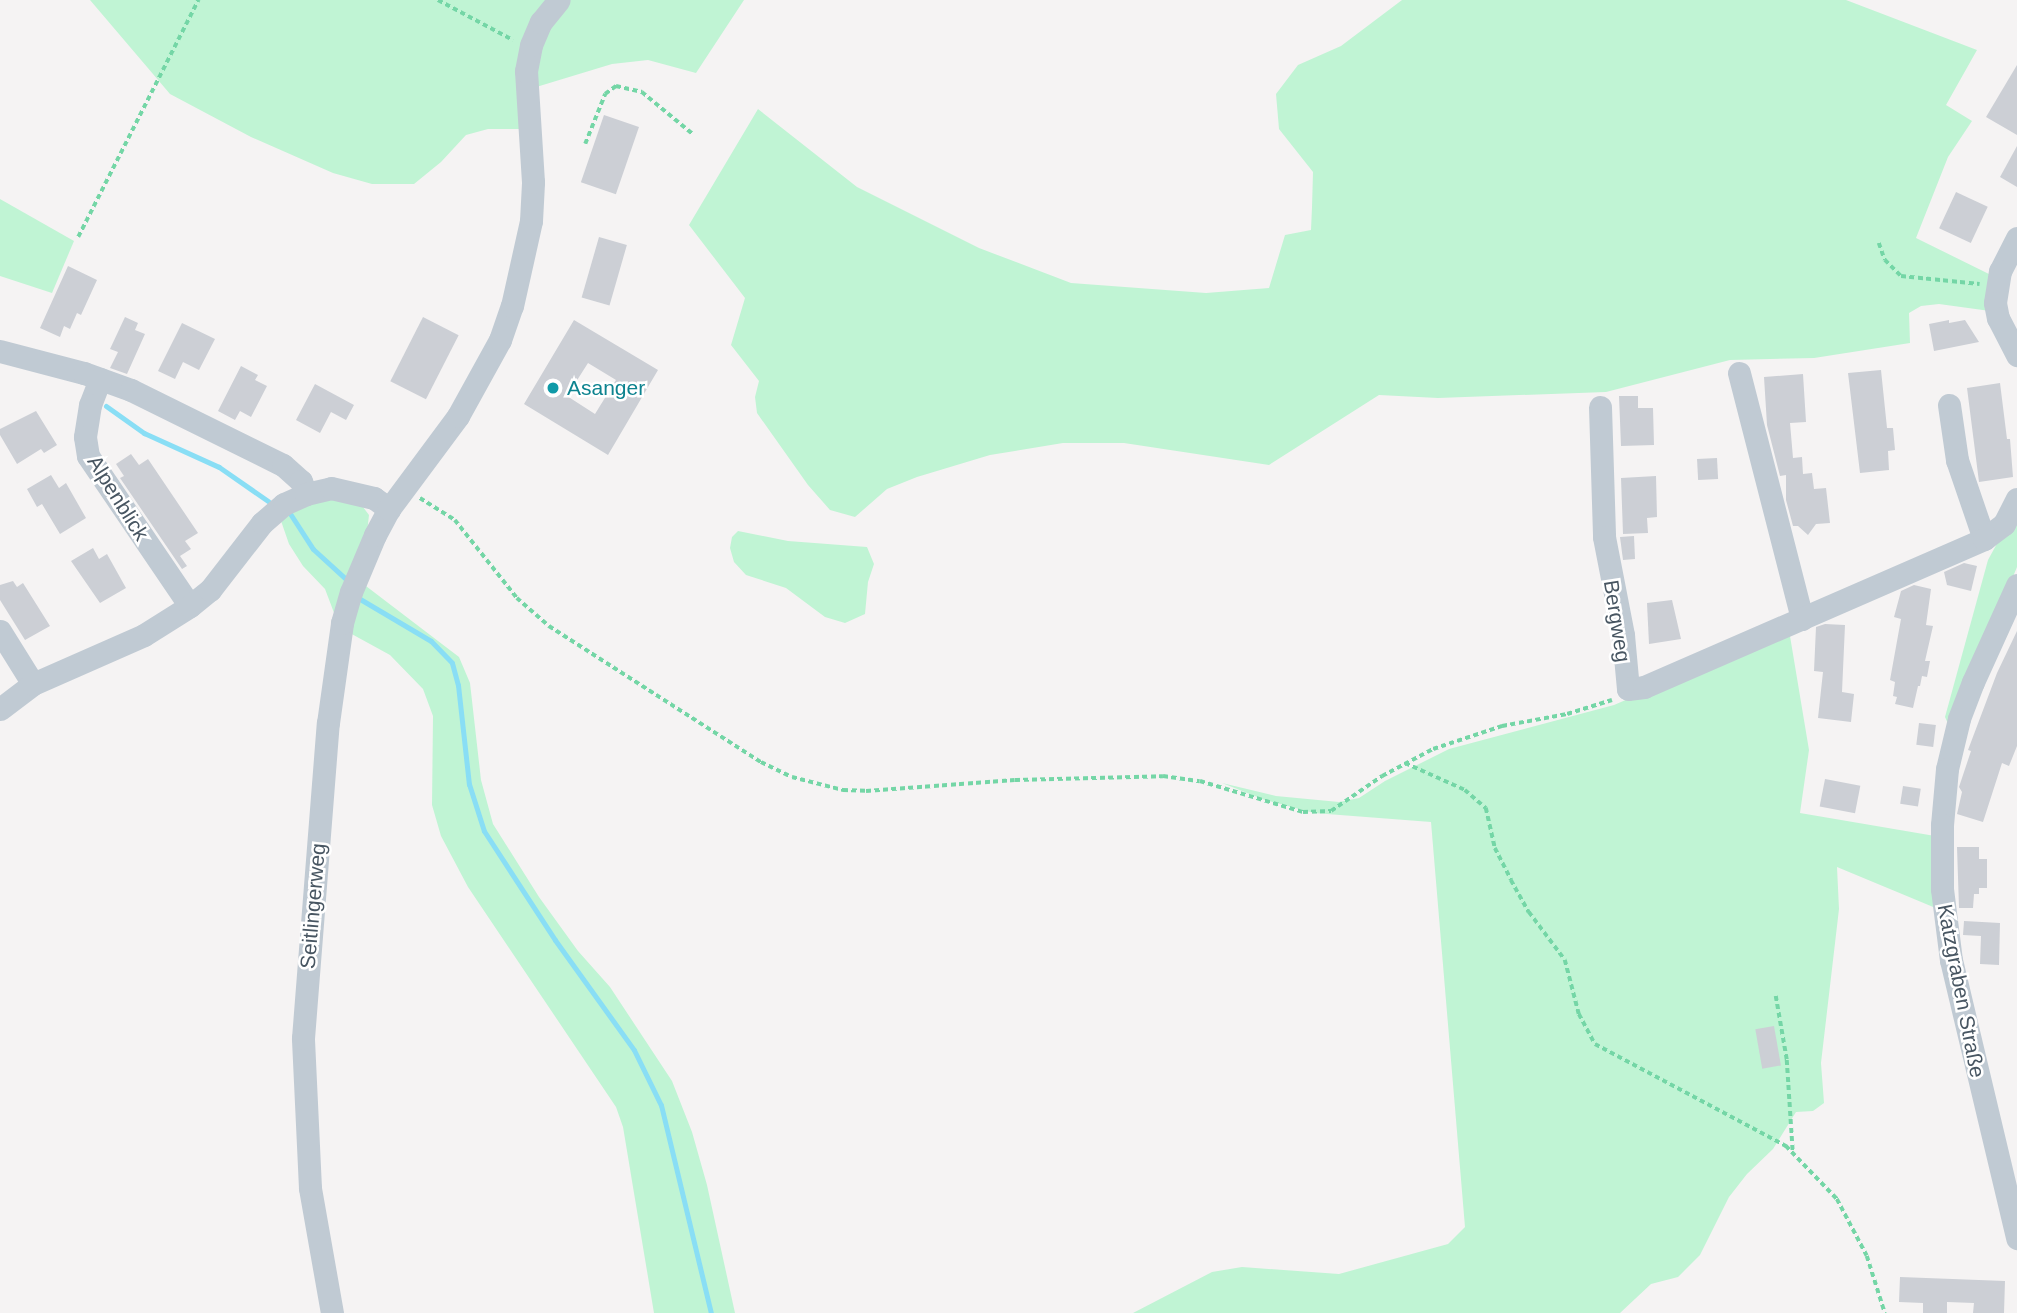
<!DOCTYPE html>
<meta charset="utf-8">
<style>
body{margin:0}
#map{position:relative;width:2017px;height:1313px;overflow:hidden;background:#f5f3f3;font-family:Helvetica,sans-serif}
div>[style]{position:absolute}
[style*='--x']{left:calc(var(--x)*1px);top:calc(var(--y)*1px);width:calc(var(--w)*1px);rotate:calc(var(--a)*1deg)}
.green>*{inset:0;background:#c0f4d4}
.stream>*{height:5px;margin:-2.5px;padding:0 2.5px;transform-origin:2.5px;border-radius:2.5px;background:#89def5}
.building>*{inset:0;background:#cccfd5;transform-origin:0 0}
.path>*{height:3.5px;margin-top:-1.75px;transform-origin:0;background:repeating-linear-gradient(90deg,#74d6a6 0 5px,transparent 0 8.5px)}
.minor>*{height:23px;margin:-11.5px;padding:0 11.5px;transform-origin:11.5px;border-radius:11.5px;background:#c0cad3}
.dots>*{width:19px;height:19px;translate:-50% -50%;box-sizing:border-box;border:4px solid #fff;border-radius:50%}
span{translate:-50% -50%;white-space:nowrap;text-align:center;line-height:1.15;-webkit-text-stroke:5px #fff;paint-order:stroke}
.culture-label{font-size:21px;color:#0d838f}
.left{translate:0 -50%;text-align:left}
.street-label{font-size:21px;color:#485662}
</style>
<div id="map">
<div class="green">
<div style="clip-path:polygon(90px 0,550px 0,522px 129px,488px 129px,466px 135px,441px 162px,414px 184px,372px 184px,333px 173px,251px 137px,170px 94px)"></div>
<div style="clip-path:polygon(569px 0,744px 0,696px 73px,648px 60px,612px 64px,533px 88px,539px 42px)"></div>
<div style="clip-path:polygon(1402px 0,1846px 0,1977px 50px,1946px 105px,1972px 121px,1948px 157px,1916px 238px,1991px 275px,1990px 311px,1939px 304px,1921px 306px,1909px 313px,1910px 343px,1814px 358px,1730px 360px,1606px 392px,1438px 398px,1379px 395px,1269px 465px,1124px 443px,1063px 443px,990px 455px,917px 477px,887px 489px,855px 517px,830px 510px,808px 485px,757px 413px,755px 397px,759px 381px,731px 345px,745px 298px,689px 225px,758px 109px,857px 187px,979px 248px,1071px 283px,1206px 293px,1269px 288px,1285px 235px,1311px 230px,1312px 207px,1313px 172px,1279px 129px,1276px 94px,1298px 65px,1341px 46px)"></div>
<div style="clip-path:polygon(0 199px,74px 241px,52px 293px,0 276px)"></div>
<div style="clip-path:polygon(322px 497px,360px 503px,369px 515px,367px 533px,336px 618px,325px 589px,303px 566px,289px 544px,280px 518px)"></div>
<div style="clip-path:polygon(2017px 507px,2017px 567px,1950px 728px,1945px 717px,1988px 560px)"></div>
<div style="clip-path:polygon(738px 531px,788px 541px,867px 547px,874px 564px,868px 582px,865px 614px,845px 623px,825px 617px,786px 588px,746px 575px,734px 562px,730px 548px,732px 537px)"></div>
<div style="clip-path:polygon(362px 583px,459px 657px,470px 683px,481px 780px,493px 824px,539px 897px,578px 951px,610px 987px,672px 1081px,692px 1132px,707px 1185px,735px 1313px,654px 1313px,623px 1127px,616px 1107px,468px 887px,441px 836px,432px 805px,433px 716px,423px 689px,390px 655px,348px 632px)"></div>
<div style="clip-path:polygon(1789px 630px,1809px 750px,1800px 813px,1935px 836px,1938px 909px,1837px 867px,1839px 909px,1821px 1063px,1824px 1103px,1813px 1111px,1796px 1112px,1773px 1149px,1747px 1174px,1729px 1197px,1700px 1255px,1678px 1277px,1651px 1284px,1620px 1313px,1133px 1313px,1212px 1272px,1242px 1267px,1339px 1274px,1448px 1244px,1465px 1227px,1431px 822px,1314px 813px,1265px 800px,1222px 783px,1276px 796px,1339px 802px,1359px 798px,1385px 781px,1449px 749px,1614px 705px)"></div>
</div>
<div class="stream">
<div style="--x:106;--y:406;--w:47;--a:35.4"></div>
<div style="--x:144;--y:433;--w:82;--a:24.4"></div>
<div style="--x:219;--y:467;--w:60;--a:34.8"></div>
<div style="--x:291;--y:515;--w:40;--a:57.1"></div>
<div style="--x:313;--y:549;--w:45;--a:42.3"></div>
<div style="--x:360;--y:599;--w:82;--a:30.6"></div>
<div style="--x:431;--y:641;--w:30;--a:46"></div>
<div style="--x:452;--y:663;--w:23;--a:75"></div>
<div style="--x:458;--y:685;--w:100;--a:83.7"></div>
<div style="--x:469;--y:784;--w:49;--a:72.3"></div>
<div style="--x:484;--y:831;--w:130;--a:56.9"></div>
<div style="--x:555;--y:940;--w:135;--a:54.3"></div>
<div style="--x:634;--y:1050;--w:61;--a:63.9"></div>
<div style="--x:661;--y:1105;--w:214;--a:76.5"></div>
</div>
<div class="building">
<div style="clip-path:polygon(2017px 65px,2017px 135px,1986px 117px)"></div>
<div style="left:604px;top:115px;width:37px;height:71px;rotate:19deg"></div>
<div style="clip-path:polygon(2017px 146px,2017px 187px,2000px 177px)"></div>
<div style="left:1956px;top:192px;width:35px;height:40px;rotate:25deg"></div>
<div style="left:599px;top:237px;width:29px;height:63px;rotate:16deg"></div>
<div style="clip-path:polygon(68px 266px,97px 280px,81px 315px,77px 313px,70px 329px,64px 326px,60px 337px,40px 328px)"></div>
<div style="clip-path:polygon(125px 317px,138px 323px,135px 330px,145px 334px,127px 374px,110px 368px,118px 352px,110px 349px)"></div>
<div style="left:423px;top:317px;width:40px;height:72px;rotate:27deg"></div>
<div style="clip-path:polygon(evenodd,574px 320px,658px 370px,608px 455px,524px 404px,574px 320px,588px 363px,616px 380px,595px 414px,567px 396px,588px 363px)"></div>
<div style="clip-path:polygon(1949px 320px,1949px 323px,1965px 320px,1979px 342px,1934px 351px,1929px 324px)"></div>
<div style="clip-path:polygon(182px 323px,215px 339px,199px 370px,183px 362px,175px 379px,158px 371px)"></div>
<div style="clip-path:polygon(241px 366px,258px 375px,255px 380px,267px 386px,251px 417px,240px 411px,235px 420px,218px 411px)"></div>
<div style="clip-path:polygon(1881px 370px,1887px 428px,1893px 428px,1895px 450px,1888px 451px,1889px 470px,1860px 473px,1848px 373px)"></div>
<div style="clip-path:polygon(1803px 374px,1806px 422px,1790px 423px,1793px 458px,1802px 457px,1803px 474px,1812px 473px,1814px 489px,1826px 488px,1830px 523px,1816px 524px,1808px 535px,1798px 526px,1793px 526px,1786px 500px,1786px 475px,1780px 476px,1767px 425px,1764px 377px)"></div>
<div style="clip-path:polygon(2000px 383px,2007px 439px,2010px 439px,2013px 477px,1979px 482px,1967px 388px)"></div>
<div style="clip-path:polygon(315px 384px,354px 405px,346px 420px,331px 412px,320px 433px,296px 420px)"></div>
<div style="clip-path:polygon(1619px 396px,1638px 396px,1638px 408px,1653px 408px,1654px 445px,1621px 446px)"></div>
<div style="clip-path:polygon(36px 411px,57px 445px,44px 453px,41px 449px,17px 464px,0 435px,0 429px)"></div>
<div style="clip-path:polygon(131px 454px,139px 465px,148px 459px,198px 533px,185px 541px,191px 549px,180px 556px,187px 566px,182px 569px,120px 478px,124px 476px,116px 464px)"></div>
<div style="left:1717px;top:458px;width:21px;height:20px;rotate:87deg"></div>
<div style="clip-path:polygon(51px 475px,59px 488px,66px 483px,86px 518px,60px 534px,42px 504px,37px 507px,27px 489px)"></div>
<div style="clip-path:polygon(1656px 476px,1657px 517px,1647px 518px,1648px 533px,1623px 534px,1621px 478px)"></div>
<div style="clip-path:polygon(1634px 536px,1635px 559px,1623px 560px,1620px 537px)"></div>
<div style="clip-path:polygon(93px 548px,99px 559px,107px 554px,126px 588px,100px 603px,71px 561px)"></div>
<div style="clip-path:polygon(1964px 563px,1977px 566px,1971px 591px,1947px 585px,1944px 572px)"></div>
<div style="clip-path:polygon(13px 581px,17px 587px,23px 583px,50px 626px,25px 640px,0 600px,0 585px)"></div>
<div style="clip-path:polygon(1914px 585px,1931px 589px,1926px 625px,1933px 626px,1925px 661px,1930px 661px,1927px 677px,1922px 676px,1920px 686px,1918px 686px,1913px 708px,1895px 704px,1897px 697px,1893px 696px,1895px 682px,1890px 680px,1901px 619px,1894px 617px,1901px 591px)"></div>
<div style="clip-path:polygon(1672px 600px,1681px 639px,1649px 644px,1647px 603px)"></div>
<div style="clip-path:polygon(1825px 624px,1845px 625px,1842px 692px,1854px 694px,1851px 722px,1818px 718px,1823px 672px,1814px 671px,1816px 627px)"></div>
<div style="clip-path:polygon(2017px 631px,2017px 746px,2009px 766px,2002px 763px,1983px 822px,1957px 814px,1962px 792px,1959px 787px,1971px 751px,1968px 750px,1997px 673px)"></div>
<div style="left:1919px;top:723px;width:17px;height:22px;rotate:7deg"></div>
<div style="left:1825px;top:779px;width:36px;height:28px;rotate:11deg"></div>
<div style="left:1903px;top:786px;width:18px;height:18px;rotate:9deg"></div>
<div style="clip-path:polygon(1957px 847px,1979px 847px,1979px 859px,1987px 859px,1987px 888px,1979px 888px,1979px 894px,1974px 894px,1973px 908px,1959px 908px)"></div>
<div style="clip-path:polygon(1964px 921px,2000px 923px,1999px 965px,1980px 964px,1981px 936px,1963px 935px)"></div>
<div style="left:1774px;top:1026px;width:40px;height:19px;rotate:80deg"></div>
<div style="clip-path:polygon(1900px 1277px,2005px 1281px,2004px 1313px,1973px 1313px,1974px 1303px,1947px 1302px,1947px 1313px,1923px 1313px,1923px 1303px,1899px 1302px)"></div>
</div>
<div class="path">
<div style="--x:438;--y:0;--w:85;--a:28.1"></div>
<div style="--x:585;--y:144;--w:54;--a:-68.2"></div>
<div style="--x:605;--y:94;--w:14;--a:-36"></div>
<div style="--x:616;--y:86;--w:27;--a:13"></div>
<div style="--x:642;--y:92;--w:67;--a:39.6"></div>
<div style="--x:78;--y:237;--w:266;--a:-63.1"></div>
<div style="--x:1879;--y:243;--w:18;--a:71"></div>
<div style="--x:1885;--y:260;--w:23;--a:45"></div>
<div style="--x:1901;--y:276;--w:79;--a:5.8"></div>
<div style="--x:420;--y:498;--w:41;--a:32.2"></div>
<div style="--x:455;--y:520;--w:100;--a:51.5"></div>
<div style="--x:517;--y:598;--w:43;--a:41.2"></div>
<div style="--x:549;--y:626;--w:252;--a:32.7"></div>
<div style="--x:761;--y:762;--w:34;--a:26"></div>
<div style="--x:792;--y:777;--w:53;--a:14.3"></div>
<div style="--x:843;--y:790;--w:23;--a:2"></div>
<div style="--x:866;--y:791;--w:149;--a:-4.2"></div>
<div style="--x:1015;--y:780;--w:148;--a:-1.5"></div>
<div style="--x:1163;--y:776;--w:37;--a:8"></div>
<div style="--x:1200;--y:781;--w:108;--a:16.8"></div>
<div style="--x:1303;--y:812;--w:28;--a:-2"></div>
<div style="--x:1331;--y:811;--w:62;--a:-34.5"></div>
<div style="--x:1382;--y:776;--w:58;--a:-27.9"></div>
<div style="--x:1433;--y:749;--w:73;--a:-18.4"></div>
<div style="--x:1502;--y:726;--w:66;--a:-10.5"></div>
<div style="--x:1567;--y:714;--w:47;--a:-17.3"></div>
<div style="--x:1405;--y:763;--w:66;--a:24.2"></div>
<div style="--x:1465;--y:790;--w:28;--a:41"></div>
<div style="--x:1486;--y:808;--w:41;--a:77.3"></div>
<div style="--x:1495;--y:848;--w:36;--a:63"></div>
<div style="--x:1511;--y:880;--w:37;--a:61"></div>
<div style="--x:1529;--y:912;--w:60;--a:53.1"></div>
<div style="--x:1565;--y:960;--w:56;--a:75.5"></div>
<div style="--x:1579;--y:1014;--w:34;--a:62"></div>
<div style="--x:1595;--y:1044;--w:217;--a:28.1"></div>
<div style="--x:1786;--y:1146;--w:74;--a:46.1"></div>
<div style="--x:1837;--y:1199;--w:64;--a:62.2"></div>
<div style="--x:1867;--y:1256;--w:60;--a:72.5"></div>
<div style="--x:1776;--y:996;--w:65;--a:80.2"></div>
<div style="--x:1787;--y:1060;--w:92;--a:86.3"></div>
</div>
<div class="minor">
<div style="--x:2017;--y:238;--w:37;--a:117"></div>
<div style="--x:2000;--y:271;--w:32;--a:99"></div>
<div style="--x:1995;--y:303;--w:15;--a:79"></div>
<div style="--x:1998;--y:318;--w:42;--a:62.8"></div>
<div style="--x:0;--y:351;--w:87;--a:14.7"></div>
<div style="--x:84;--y:373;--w:50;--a:19.9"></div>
<div style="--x:131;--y:390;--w:169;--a:26.3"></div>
<div style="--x:283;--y:465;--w:24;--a:42"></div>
<div style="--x:301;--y:481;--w:14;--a:69"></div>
<div style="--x:1739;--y:373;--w:254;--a:75.6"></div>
<div style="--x:100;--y:379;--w:28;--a:111"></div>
<div style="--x:90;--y:405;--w:32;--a:99"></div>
<div style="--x:85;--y:437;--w:19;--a:81"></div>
<div style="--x:88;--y:456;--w:181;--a:55.8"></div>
<div style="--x:1949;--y:405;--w:56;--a:81.7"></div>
<div style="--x:1957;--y:460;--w:83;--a:71.1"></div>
<div style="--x:1600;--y:407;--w:130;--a:88.2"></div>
<div style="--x:1604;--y:537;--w:100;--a:79"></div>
<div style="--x:1623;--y:635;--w:54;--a:84.7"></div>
<div style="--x:1628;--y:689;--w:16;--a:-7"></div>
<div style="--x:1644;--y:687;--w:371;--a:-23.5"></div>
<div style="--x:1984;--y:539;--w:25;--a:-37"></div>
<div style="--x:2004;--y:524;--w:28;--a:-63"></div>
<div style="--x:2017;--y:585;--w:107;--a:114.4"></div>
<div style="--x:1973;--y:682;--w:40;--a:111"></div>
<div style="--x:1959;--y:719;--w:51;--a:103.5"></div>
<div style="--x:1947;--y:769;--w:56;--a:95.1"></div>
<div style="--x:1942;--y:825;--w:64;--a:90"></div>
<div style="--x:1942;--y:889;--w:72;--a:82.8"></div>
<div style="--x:1951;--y:960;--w:286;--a:76.6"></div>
<div style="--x:0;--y:631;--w:62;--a:58.1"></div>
<div style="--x:0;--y:709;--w:41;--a:-37.1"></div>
<div style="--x:33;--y:684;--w:121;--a:-23.8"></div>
<div style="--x:144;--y:635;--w:54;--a:-32.2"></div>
<div style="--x:190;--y:606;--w:26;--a:-39"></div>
<div style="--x:210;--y:590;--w:85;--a:-52.2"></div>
<div style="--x:262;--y:523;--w:29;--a:-41"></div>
<div style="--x:284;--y:504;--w:24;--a:-24"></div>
<div style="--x:306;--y:494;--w:26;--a:-13"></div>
<div style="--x:331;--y:488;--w:44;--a:13.1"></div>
<div style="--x:374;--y:498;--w:19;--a:36"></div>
<div style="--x:332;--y:1313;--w:127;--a:-100"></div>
<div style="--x:310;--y:1188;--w:150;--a:-92.7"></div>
<div style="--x:303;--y:1038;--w:316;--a:-85.5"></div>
<div style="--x:328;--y:723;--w:101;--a:-82"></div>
<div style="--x:342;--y:623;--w:32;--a:-74"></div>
<div style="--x:351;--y:592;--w:62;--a:-67.2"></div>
<div style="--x:375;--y:535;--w:30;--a:-62"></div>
<div style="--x:389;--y:509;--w:116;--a:-53.4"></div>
<div style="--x:458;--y:416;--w:87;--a:-61.1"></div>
<div style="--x:500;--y:340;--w:36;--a:-71"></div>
<div style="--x:512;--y:306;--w:87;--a:-77.4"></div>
<div style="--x:531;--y:221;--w:39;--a:-87"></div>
<div style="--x:533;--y:182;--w:111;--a:-93.6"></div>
<div style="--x:526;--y:71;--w:26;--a:-79"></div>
<div style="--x:531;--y:45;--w:25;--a:-67"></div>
<div style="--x:541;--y:22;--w:28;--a:-51"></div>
</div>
<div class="dots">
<div style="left:553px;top:388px;background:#0f9aa8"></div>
</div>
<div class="culture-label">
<span class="left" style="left:567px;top:388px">Asanger</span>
</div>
<div class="street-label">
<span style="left:118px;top:498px;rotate:58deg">Alpenblick</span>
<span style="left:1617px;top:621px;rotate:81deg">Bergweg</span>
<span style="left:313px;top:906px;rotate:-85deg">Seitlingerweg</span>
<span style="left:1961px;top:991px;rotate:79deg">Katzgraben Straße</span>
</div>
</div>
